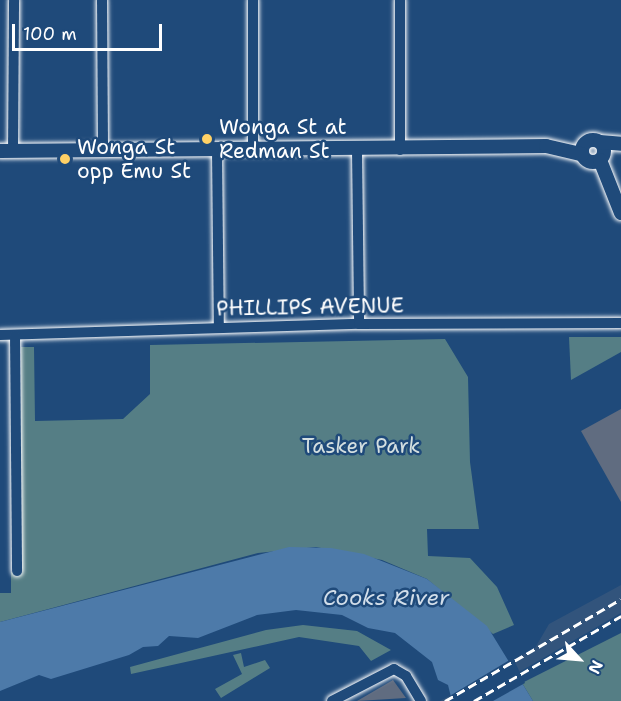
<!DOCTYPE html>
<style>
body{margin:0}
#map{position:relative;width:621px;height:701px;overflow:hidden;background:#1f4a7a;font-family:"Shantell Sans",sans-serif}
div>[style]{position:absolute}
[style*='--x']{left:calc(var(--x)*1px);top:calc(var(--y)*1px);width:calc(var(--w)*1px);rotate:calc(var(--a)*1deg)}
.built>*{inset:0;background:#32547c}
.green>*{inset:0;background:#557e85}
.water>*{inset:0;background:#4d7aa9}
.pier>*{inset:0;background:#1f4a7a}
.building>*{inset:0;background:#606c80}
.roads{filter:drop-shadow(0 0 2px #fff) drop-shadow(0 0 2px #fff)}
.street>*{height:10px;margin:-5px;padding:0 5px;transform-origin:5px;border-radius:5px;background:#1f4a7a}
.secondary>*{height:14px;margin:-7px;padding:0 7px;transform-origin:7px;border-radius:7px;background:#1f4a7a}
.secondary>.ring{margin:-7px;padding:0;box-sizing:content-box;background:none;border:14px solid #1f4a7a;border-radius:50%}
.rail>*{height:3px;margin-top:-1.5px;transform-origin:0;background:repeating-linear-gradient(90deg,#fff 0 9px,transparent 0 13.5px)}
.dots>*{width:16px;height:16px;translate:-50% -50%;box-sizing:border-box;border:3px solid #1f4a7a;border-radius:50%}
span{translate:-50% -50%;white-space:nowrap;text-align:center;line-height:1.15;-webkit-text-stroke:5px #1f4a7a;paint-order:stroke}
.poi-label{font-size:21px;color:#fff}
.left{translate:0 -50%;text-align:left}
.street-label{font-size:21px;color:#fff}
.park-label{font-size:21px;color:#d4dfe0}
.water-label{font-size:22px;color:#d2deea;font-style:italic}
.north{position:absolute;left:549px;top:629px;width:60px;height:60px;-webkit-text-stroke:4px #1f4a7a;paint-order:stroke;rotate:116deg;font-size:16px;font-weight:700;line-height:24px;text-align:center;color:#fff}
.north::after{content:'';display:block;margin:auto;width:21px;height:27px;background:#fff;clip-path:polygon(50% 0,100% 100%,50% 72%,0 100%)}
.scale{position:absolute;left:12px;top:24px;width:150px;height:27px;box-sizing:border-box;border:3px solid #fff;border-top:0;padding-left:8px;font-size:18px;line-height:21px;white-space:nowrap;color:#fff;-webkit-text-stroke:4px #1f4a7a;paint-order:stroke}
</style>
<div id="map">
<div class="built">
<div style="clip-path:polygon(621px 585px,621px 613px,469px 701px,440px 701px,535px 648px,549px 624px)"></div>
</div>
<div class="green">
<div style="clip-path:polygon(569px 337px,621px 337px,621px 352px,571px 380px)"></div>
<div style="clip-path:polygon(445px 339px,468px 377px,470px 462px,479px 529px,427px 529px,428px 556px,470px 558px,497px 587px,514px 625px,493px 634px,427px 579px,382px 560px,316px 547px,258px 553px,0 622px,0 593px,11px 593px,11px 572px,20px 572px,21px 347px,34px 347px,35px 421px,123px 419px,150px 394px,150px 345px)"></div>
<div style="clip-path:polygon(303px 625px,357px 631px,391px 650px,371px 661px,359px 646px,299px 637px,131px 674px,130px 667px,266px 630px)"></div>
<div style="clip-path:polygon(621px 633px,621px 701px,533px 701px,522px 683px)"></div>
<div style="clip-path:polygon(241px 653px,244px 667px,265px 660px,270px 668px,221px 698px,215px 689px,242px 674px,233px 655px)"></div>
</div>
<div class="water">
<div style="clip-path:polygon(289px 547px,331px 548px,364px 554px,427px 579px,487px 626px,533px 701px,452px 701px,448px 685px,438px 680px,432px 662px,395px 633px,368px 628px,342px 615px,296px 610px,257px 615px,198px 638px,169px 636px,158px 646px,143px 647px,129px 655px,51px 679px,39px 675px,0 691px,0 622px)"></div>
</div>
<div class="pier">
<div style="clip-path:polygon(513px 658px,525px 683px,493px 701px,449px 701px,448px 697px)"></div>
</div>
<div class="building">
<div style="clip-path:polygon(621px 409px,621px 502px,581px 431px)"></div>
<div style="clip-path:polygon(393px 680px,406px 698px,357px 701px)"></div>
</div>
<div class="roads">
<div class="street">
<div style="--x:102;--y:0;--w:151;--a:89.6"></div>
<div style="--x:253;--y:0;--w:151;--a:90"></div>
<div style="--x:400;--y:0;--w:150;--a:90"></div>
<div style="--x:357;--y:150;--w:174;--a:89.3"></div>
<div style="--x:13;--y:151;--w:151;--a:-89.6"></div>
<div style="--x:217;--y:151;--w:177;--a:89.4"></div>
<div style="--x:0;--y:335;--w:359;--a:-1.8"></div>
<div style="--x:359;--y:324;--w:262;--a:-0.2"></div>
<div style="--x:15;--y:335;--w:236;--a:89.5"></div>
<div style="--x:332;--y:701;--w:70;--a:-27.3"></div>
<div style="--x:394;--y:669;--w:14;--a:30"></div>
<div style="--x:406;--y:676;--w:29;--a:59"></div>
</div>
<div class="secondary">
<div class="ring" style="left:582px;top:140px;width:8px;height:8px"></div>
<div style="--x:600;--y:142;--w:21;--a:5"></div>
<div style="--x:0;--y:151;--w:546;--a:-0.52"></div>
<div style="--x:546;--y:146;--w:37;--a:13"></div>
<div style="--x:600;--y:160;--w:57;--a:68.4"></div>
</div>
</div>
<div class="rail">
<div style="--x:445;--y:701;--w:203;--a:-30.1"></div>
<div style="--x:474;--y:701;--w:170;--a:-30"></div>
</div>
<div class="dots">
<div style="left:207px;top:139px;background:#ffd166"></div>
<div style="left:65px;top:159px;background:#ffd166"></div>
</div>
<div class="poi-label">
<span class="left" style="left:219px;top:139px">Wonga St at<br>Redman St</span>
<span class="left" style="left:77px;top:159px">Wonga St<br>opp Emu St</span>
</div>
<div class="street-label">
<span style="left:310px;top:307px;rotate:-1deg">PHILLIPS AVENUE</span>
</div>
<div class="park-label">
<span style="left:361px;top:446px">Tasker Park</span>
</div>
<div class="water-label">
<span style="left:386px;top:598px">Cooks River</span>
</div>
<div class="north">N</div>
<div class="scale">100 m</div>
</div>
